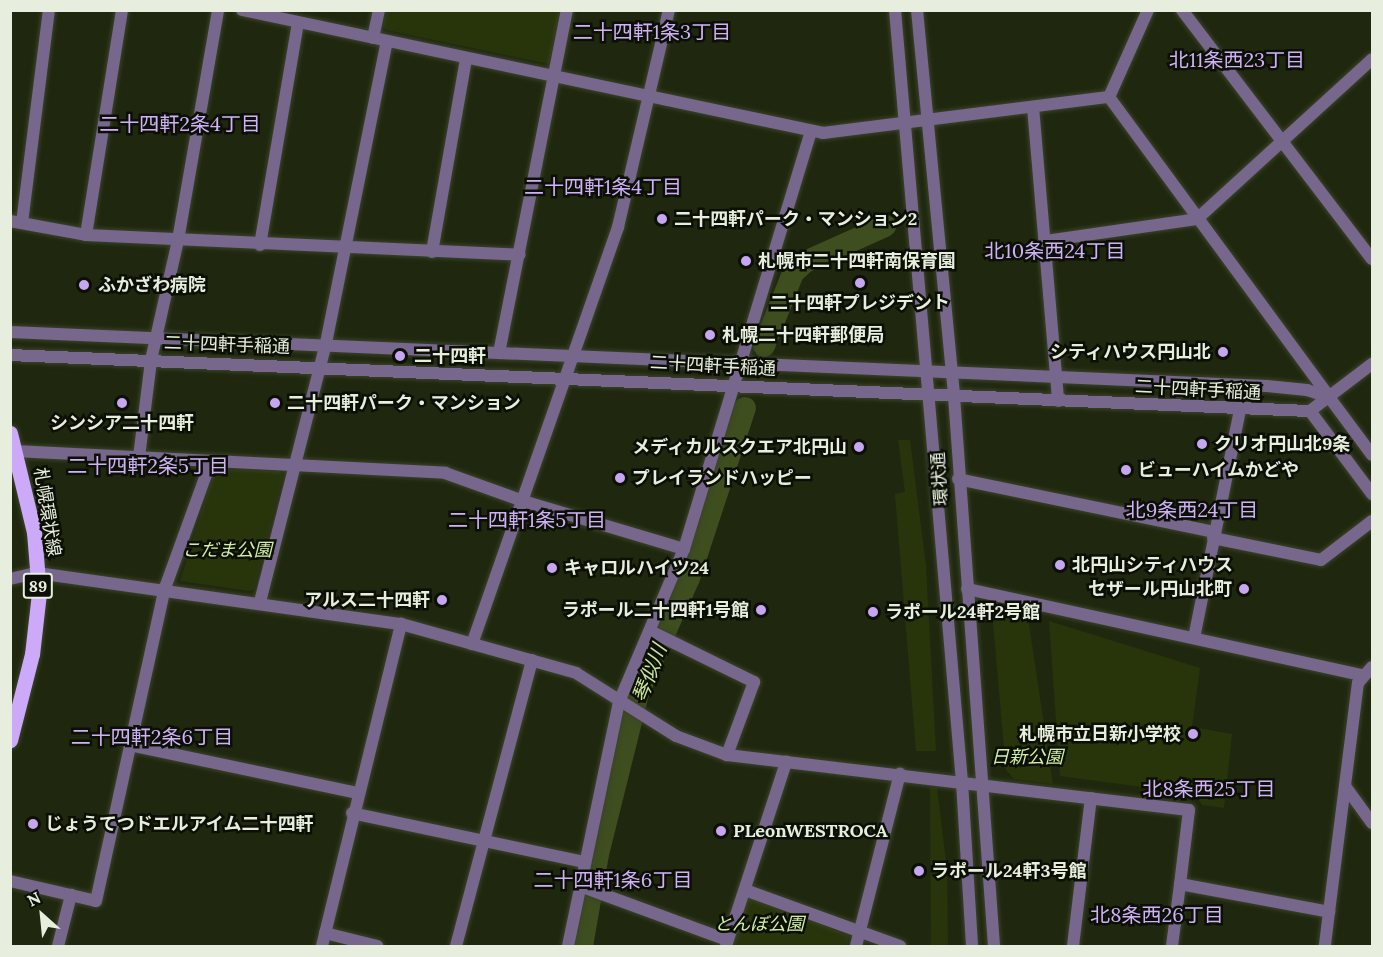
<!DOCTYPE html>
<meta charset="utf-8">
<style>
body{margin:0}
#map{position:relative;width:1383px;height:957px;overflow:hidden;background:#1f280e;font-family:Lora,"Noto Sans JP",serif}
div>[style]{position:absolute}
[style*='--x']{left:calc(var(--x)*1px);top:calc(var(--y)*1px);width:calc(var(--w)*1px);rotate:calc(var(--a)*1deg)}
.green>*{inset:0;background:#28350b}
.river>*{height:22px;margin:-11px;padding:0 11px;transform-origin:11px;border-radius:11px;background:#3e4e1f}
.roads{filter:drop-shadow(0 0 2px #3b442b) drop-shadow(0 0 2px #3b442b)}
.minor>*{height:12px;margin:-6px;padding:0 6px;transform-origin:6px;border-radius:6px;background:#77678d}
.tertiary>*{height:12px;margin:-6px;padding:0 6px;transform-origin:6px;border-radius:6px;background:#77678d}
.primary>*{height:15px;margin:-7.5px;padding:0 7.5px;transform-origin:7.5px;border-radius:7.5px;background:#ccaaf9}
.dots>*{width:16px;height:16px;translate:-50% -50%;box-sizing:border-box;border:3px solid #0b0f05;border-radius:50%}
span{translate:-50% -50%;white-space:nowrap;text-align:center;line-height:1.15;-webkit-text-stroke:5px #0b0f05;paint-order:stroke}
.shield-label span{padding:2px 4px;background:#0b0f05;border:2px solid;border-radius:4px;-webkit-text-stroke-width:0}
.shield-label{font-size:16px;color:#e7eede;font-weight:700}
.poi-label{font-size:18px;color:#e7eede;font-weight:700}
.left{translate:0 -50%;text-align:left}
.right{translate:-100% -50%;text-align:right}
.street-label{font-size:18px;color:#e7eede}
.park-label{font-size:18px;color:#d2efa3;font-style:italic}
.neighbourhood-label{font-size:20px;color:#cfb2f6}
.water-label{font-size:20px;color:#c9e69a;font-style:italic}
.frame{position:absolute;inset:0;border:12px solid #e7eede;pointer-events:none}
.north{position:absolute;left:12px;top:885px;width:60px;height:60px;-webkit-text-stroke:4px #0b0f05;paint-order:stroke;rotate:333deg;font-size:16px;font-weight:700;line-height:24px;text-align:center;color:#e7eede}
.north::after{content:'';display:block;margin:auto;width:21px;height:27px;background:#e7eede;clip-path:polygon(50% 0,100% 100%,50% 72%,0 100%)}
</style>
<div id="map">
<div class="green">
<div style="clip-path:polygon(386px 11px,386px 10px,561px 11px,549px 64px,386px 30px,383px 26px)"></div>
<div style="clip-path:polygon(898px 440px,910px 440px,926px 566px,936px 751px,916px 751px,895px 494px,905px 492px)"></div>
<div style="clip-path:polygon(219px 469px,280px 471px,283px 476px,254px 589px,250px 591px,180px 581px,214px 472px)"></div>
<div style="clip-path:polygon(1000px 605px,1027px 611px,1053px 784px,1014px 779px,1006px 770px,992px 611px)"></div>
<div style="clip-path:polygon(1049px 621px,1200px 668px,1192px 727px,1232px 734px,1224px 808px,1202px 805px,1195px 794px,1060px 776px)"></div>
<div style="clip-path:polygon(930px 787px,937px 788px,947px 870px,948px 946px,931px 946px)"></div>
<div style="clip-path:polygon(748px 896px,849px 936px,847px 946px,730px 946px)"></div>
</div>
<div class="river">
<div style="--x:764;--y:346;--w:79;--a:-68.3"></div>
<div style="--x:793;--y:273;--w:16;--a:-43"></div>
<div style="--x:805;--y:262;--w:88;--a:-24.2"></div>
<div style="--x:582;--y:946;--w:93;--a:-80.1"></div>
<div style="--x:598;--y:854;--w:166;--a:-76"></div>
<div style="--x:638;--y:693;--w:126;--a:-66.1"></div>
<div style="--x:689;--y:578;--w:179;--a:-71.8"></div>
</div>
<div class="roads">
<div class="minor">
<div style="--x:242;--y:10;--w:594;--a:11.95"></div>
<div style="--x:823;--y:133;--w:288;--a:-7.2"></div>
<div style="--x:1148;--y:10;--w:95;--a:114.1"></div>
<div style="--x:1109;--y:97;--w:372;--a:53.7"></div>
<div style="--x:1182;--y:10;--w:313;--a:52.7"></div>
<div style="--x:373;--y:38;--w:29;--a:-78"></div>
<div style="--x:1033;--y:107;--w:295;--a:85.1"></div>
<div style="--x:10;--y:221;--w:77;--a:10.4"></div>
<div style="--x:86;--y:235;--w:434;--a:2.6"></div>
<div style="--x:22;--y:223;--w:215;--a:-82.8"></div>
<div style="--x:86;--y:235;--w:228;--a:-80.9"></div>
<div style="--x:1045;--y:241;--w:154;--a:-8.2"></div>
<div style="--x:1197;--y:219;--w:237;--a:-42.4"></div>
<div style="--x:260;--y:245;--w:225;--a:-80.3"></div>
<div style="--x:432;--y:252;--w:196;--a:-80"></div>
<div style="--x:499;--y:353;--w:350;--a:-78.8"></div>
<div style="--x:1310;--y:411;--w:78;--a:-37.2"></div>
<div style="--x:16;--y:451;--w:430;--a:2.9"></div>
<div style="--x:445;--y:473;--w:83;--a:19.7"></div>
<div style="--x:523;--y:501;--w:168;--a:16.6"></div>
<div style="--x:139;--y:457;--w:98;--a:-82.9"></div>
<div style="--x:151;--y:360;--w:123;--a:-77.3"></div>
<div style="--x:178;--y:240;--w:233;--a:-80.1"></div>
<div style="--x:958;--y:479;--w:260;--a:11.7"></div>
<div style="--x:1213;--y:538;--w:110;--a:11.5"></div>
<div style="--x:1321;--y:560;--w:64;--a:-37.4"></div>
<div style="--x:10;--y:579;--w:28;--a:-13"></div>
<div style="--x:37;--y:573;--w:368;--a:8"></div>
<div style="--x:401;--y:624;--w:182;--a:15.6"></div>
<div style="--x:576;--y:673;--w:118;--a:32.2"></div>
<div style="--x:676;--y:736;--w:54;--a:20.4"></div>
<div style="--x:727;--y:755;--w:465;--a:6.8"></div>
<div style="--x:1189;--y:810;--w:75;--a:96.9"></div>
<div style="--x:1180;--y:884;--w:152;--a:10.6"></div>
<div style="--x:1329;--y:912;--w:34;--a:97"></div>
<div style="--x:967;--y:589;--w:405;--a:12.3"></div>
<div style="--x:260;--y:602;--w:267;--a:-75.7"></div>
<div style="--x:326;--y:343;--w:308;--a:-78.6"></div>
<div style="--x:650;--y:631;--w:116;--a:26.1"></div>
<div style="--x:754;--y:682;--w:78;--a:110.3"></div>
<div style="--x:1194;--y:638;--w:233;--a:-78.6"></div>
<div style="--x:472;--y:644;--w:442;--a:-70.7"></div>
<div style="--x:618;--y:227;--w:223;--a:-76.8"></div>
<div style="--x:130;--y:745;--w:232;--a:11.9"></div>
<div style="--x:1345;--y:786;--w:46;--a:53.9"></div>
<div style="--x:352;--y:813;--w:238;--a:11.9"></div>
<div style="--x:10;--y:881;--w:88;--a:13.1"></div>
<div style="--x:96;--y:901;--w:321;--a:-77.6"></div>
<div style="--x:165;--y:588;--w:135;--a:-70.1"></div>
<div style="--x:580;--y:886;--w:157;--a:20.2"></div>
<div style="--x:745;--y:890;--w:165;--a:19.9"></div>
<div style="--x:1329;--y:912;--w:231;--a:-82.8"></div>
<div style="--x:1358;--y:683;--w:21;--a:-49"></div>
<div style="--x:325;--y:933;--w:54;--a:14"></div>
<div style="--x:58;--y:946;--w:53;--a:-75.7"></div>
<div style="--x:322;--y:946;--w:332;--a:-76.2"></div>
<div style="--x:456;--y:946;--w:296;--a:-75.1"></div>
<div style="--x:568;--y:946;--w:249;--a:-78.2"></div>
<div style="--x:619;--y:702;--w:166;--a:-67"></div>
<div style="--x:684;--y:549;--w:437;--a:-73.1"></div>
<div style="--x:726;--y:946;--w:194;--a:-71.9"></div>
<div style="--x:856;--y:946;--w:178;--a:-75.7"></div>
<div style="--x:1073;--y:946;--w:149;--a:-83.1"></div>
<div style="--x:1172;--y:946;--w:63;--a:-82.6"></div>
</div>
<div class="tertiary">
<div style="--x:895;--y:10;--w:775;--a:85.04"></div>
<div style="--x:962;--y:782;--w:164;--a:86.5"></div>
<div style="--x:917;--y:10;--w:388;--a:84.5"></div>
<div style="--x:954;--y:396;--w:551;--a:85.84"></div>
<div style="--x:10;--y:332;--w:1258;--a:2.46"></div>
<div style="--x:1267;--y:386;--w:40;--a:5.7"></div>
<div style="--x:1307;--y:390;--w:23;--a:18"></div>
<div style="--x:1329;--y:397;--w:72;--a:53.4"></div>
<div style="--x:10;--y:355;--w:1301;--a:2.47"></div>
<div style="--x:1310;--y:411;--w:104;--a:53.2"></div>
</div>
<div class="primary">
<div style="--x:10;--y:433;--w:102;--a:76.4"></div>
<div style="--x:34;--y:532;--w:61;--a:85.3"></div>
<div style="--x:39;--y:593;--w:61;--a:96.5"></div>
<div style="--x:32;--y:654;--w:89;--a:104.3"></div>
</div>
</div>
<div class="dots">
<div style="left:662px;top:219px;background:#c6a6f0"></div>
<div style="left:746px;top:261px;background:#c6a6f0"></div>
<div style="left:860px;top:283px;background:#c6a6f0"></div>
<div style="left:84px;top:285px;background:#c6a6f0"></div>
<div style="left:710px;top:335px;background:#c6a6f0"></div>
<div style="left:1223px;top:352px;background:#c6a6f0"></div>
<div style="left:400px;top:356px;background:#c6a6f0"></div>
<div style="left:122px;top:403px;background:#c6a6f0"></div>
<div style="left:275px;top:403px;background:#c6a6f0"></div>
<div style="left:1202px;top:444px;background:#c6a6f0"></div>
<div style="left:859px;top:447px;background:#c6a6f0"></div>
<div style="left:1126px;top:470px;background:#c6a6f0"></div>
<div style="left:620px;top:478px;background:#c6a6f0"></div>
<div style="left:1060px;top:565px;background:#c6a6f0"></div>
<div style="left:552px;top:568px;background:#c6a6f0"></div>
<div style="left:1244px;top:589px;background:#c6a6f0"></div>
<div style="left:442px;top:600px;background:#c6a6f0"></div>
<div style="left:761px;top:610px;background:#c6a6f0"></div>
<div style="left:873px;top:612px;background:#c6a6f0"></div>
<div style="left:1193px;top:734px;background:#c6a6f0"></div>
<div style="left:33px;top:824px;background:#c6a6f0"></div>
<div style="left:721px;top:831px;background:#c6a6f0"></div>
<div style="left:919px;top:871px;background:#c6a6f0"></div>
</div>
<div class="shield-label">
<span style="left:38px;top:586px">89</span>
</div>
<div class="poi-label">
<span class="left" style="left:674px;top:219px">二十四軒パーク・マンション2</span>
<span class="left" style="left:758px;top:261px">札幌市二十四軒南保育園</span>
<span class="left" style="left:98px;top:285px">ふかざわ病院</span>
<span style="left:860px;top:303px">二十四軒プレジデント</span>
<span class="left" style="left:722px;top:335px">札幌二十四軒郵便局</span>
<span class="right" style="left:1211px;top:352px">シティハウス円山北</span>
<span class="left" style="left:414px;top:356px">二十四軒</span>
<span class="left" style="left:287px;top:403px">二十四軒パーク・マンション</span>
<span style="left:122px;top:423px">シンシア二十四軒</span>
<span class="left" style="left:1214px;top:444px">クリオ円山北9条</span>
<span class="right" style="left:847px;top:447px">メディカルスクエア北円山</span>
<span class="left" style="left:1138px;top:470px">ビューハイムかどや</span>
<span class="left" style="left:632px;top:478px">プレイランドハッピー</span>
<span class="left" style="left:1072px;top:565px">北円山シティハウス</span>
<span class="left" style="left:564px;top:568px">キャロルハイツ24</span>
<span class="right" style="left:1232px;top:589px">セザール円山北町</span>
<span class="right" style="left:430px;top:600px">アルス二十四軒</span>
<span class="right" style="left:749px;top:610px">ラポール二十四軒1号館</span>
<span class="left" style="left:885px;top:612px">ラポール24軒2号館</span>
<span class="right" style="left:1181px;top:734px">札幌市立日新小学校</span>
<span class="left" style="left:45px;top:824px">じょうてつドエルアイム二十四軒</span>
<span class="left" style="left:733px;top:831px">PLeonWESTROCA</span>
<span class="left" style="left:931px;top:871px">ラポール24軒3号館</span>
</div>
<div class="street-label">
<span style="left:227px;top:345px;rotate:2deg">二十四軒手稲通</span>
<span style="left:713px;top:366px;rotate:3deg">二十四軒手稲通</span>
<span style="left:1198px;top:390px;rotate:3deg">二十四軒手稲通</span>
<span style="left:940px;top:479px;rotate:-94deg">環状通</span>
<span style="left:47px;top:512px;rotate:81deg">札幌環状線</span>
</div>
<div class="park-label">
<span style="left:227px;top:550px">こだま公園</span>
<span style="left:1027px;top:757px">日新公園</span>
<span style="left:759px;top:924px">とんぼ公園</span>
</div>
<div class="neighbourhood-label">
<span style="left:652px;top:31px">二十四軒1条3丁目</span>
<span style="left:1237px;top:59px">北11条西23丁目</span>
<span style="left:180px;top:123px">二十四軒2条4丁目</span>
<span style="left:603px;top:186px">二十四軒1条4丁目</span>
<span style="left:1055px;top:250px">北10条西24丁目</span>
<span style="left:148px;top:465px">二十四軒2条5丁目</span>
<span style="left:1192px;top:509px">北9条西24丁目</span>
<span style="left:527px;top:519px">二十四軒1条5丁目</span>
<span style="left:152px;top:736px">二十四軒2条6丁目</span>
<span style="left:1209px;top:788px">北8条西25丁目</span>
<span style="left:613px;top:879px">二十四軒1条6丁目</span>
<span style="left:1157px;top:914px">北8条西26丁目</span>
</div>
<div class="water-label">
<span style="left:649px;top:673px;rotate:-69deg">琴似川</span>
</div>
<div class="frame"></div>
<div class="north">N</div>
</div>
